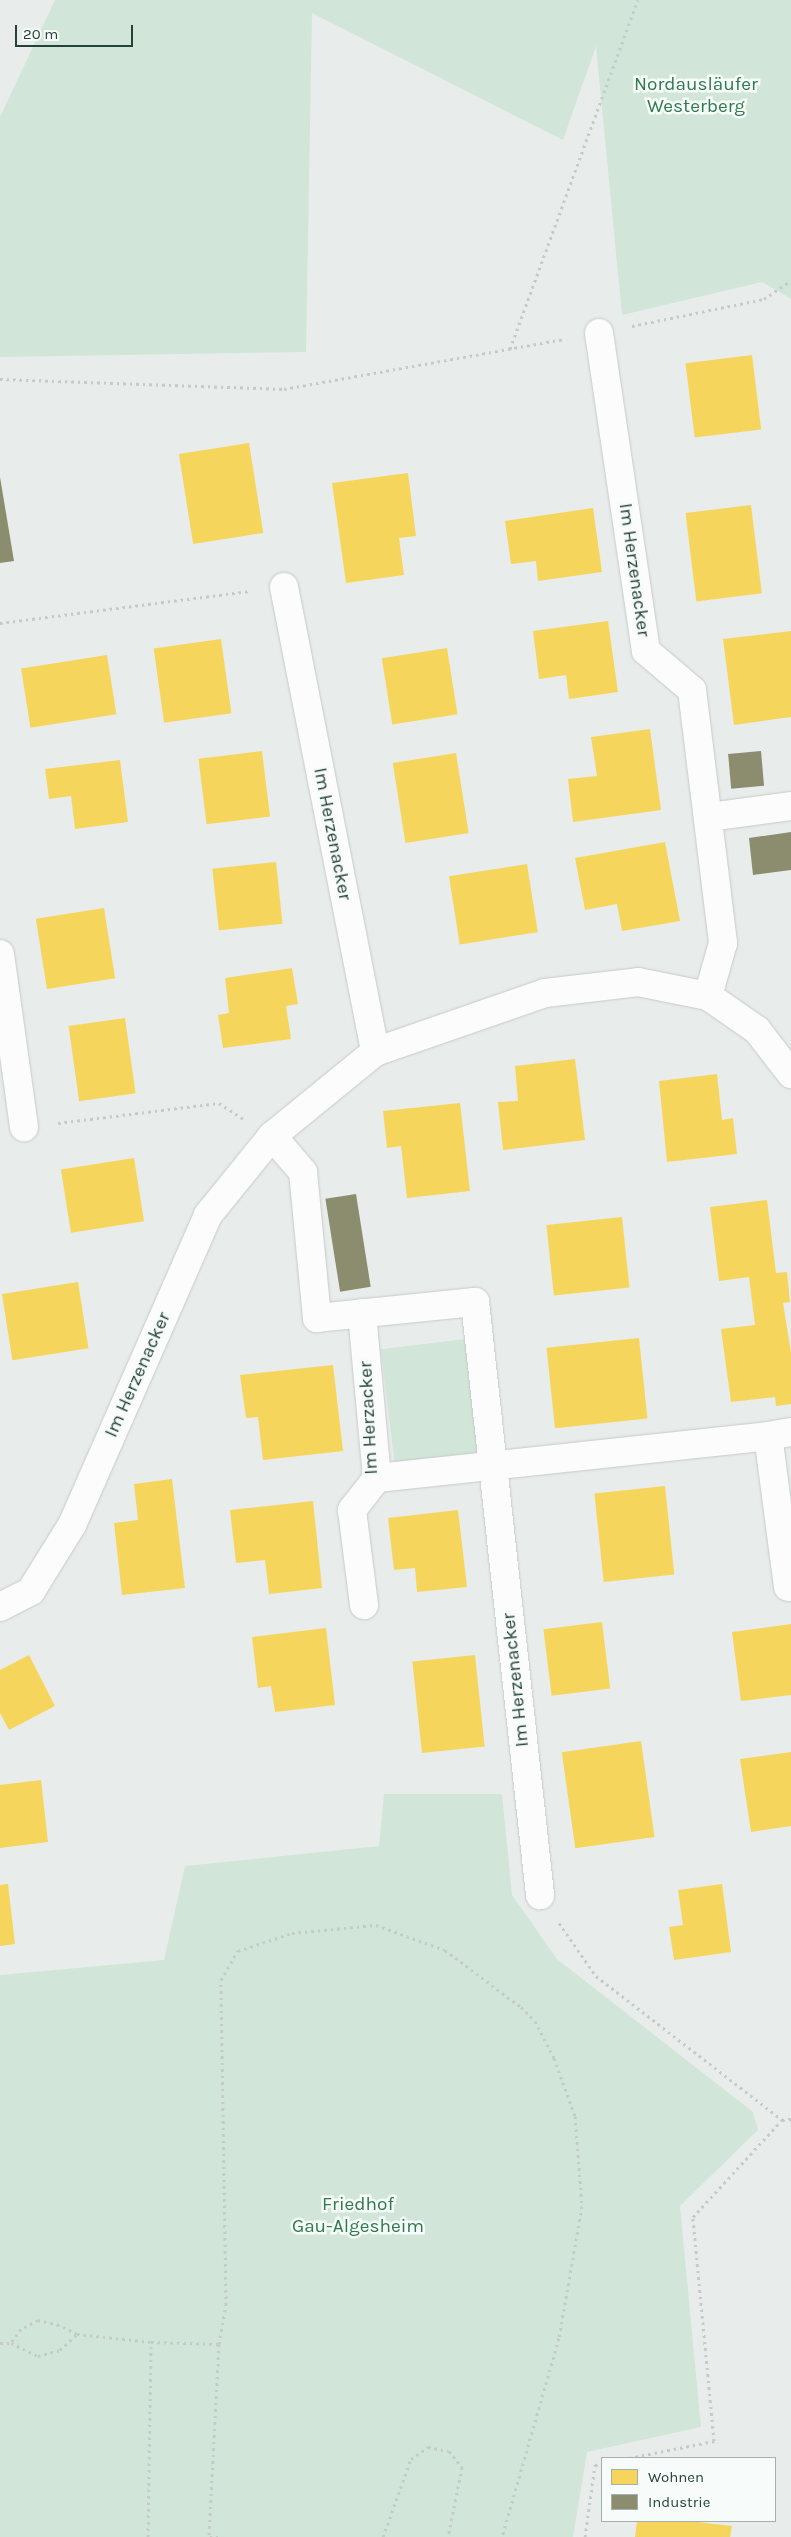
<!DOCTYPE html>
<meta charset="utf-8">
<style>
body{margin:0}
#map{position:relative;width:791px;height:2537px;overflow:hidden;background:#e8edeb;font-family:Karla,sans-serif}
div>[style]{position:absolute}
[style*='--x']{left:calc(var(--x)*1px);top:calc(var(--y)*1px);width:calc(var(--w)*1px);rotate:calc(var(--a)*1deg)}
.green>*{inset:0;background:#d1e6d8;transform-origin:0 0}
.homes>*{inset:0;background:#f6d55c;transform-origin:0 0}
.industry>*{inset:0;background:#8c8c6e;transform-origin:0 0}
.path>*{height:3px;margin-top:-1.5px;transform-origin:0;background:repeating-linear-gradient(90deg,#c3ccca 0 2.5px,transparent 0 6.5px)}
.roads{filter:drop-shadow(0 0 1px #c5cac8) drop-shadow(0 0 1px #c5cac8)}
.minor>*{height:28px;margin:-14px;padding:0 14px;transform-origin:14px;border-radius:14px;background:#fcfcfc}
span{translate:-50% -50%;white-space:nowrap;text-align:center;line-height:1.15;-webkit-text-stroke:5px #f7fbf9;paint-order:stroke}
.park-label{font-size:19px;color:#2d7a4b}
.street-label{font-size:19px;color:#24423a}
.legend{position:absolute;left:601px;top:2457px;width:175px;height:65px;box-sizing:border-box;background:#f7fbf9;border:1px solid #a3b1ad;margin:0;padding:6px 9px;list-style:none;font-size:15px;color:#24423a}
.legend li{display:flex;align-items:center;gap:10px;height:25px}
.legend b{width:25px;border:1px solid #a3b1ad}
.scale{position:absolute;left:15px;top:25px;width:118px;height:22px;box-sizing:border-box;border:2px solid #24423a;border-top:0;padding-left:6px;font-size:15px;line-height:18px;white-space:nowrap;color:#24423a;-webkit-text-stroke:4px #f7fbf9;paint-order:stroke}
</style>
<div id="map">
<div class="green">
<div style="clip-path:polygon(55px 0,791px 0,791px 299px,762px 282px,622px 315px,596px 46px,563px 140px,312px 13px,306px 352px,0 357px,0 117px)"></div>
<div style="left:465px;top:1339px;width:116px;height:85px;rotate:83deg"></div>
<div style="clip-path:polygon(384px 1794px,502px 1794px,512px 1895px,557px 1959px,753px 2112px,758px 2130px,680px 2206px,701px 2427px,587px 2452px,573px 2537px,0 2537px,0 1975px,164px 1960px,185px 1866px,379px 1846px)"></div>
</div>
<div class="homes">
<div style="left:752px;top:355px;width:75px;height:67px;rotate:83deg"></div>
<div style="left:249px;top:443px;width:91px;height:71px;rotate:81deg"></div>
<div style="clip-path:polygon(408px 473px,416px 536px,399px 538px,404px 575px,346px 583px,332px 483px)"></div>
<div style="left:751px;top:505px;width:89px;height:66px;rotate:83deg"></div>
<div style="clip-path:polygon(593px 508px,602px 572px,538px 581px,536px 561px,511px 564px,505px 521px)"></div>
<div style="clip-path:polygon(608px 621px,618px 692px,569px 699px,566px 675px,539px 679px,533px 631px)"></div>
<div style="clip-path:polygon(791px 631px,791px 717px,734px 725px,723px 639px)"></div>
<div style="left:221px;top:639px;width:75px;height:68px;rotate:82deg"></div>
<div style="left:447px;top:648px;width:67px;height:66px;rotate:81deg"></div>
<div style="left:107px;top:655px;width:60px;height:87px;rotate:81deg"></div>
<div style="clip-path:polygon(650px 729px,661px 810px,573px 822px,568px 779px,597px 776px,591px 737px)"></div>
<div style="left:262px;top:751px;width:66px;height:64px;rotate:83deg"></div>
<div style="left:456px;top:753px;width:81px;height:64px;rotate:81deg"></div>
<div style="clip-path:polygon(120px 760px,128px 822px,75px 829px,71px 796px,49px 799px,45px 769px)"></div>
<div style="clip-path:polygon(665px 842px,680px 921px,622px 931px,617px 904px,585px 910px,575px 858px)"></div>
<div style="left:276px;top:862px;width:62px;height:64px;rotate:84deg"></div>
<div style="left:527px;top:864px;width:69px;height:79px;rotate:81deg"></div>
<div style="left:104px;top:908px;width:71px;height:69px;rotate:81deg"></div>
<div style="clip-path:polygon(292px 968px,298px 1004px,286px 1006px,291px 1039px,223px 1048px,218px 1015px,229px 1013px,225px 978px)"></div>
<div style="left:125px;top:1018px;width:76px;height:57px;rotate:82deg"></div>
<div style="clip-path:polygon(575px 1059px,585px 1140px,503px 1150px,498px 1102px,518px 1101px,515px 1066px)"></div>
<div style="clip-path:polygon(717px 1074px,722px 1120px,733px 1118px,737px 1154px,667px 1162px,659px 1081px)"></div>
<div style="clip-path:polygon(460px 1103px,470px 1191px,407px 1198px,401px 1146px,387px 1148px,383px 1111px)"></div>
<div style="left:134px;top:1158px;width:64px;height:74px;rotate:81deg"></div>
<div style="clip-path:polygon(767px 1200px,776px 1273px,787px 1272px,790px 1302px,783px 1303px,791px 1352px,791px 1404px,776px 1406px,775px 1397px,731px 1402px,721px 1329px,755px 1325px,749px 1277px,719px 1281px,710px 1207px)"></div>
<div style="left:622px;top:1217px;width:71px;height:76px;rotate:84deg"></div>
<div style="left:78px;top:1282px;width:67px;height:77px;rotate:81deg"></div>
<div style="left:639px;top:1338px;width:81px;height:93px;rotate:84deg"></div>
<div style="clip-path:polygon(333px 1365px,343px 1451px,263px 1460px,258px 1417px,246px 1418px,240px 1375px)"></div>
<div style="clip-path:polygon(172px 1479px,185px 1588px,122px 1595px,114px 1523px,138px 1520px,134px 1484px)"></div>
<div style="left:665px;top:1486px;width:89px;height:71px;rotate:84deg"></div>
<div style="clip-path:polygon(313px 1501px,322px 1588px,269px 1594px,265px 1560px,236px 1563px,230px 1510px)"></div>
<div style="clip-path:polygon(458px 1510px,467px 1587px,417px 1592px,415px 1568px,394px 1570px,388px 1518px)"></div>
<div style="left:602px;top:1622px;width:67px;height:59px;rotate:83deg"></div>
<div style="clip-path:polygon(791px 1624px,791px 1695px,741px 1701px,732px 1632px)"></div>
<div style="clip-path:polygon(326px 1628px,335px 1705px,275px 1712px,271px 1686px,258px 1688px,252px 1637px)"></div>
<div style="clip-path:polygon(29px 1655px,55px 1706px,9px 1730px,0 1713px,0 1670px)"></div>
<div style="left:475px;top:1655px;width:92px;height:63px;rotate:84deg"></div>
<div style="left:641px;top:1741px;width:97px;height:80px;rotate:82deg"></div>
<div style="clip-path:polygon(791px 1752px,791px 1826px,751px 1832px,740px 1759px)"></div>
<div style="clip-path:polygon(41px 1780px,48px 1842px,0 1848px,0 1785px)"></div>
<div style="clip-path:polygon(8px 1884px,15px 1944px,0 1946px,0 1885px)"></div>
<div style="clip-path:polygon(722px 1884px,731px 1952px,674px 1960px,669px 1927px,683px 1925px,678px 1890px)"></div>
<div style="clip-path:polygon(637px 2521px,689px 2521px,732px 2526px,730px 2537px,635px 2537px)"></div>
</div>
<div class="industry">
<div style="clip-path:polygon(0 477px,14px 561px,0 563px)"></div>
<div style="left:761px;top:751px;width:35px;height:33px;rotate:85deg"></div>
<div style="clip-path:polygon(791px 832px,791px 870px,753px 875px,749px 838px)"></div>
<div style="left:356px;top:1194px;width:94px;height:31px;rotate:81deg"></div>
</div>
<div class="path">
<div style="--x:632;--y:326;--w:135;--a:-11.6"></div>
<div style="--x:764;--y:299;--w:32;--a:-34"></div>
<div style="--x:510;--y:349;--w:372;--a:-69.9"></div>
<div style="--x:0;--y:379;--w:284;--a:2"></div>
<div style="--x:284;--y:389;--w:285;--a:-10.1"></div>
<div style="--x:0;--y:623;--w:252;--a:-7.3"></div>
<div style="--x:58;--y:1123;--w:162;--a:-7.1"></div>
<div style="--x:219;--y:1103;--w:30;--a:33"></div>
<div style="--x:559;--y:1923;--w:65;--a:55.1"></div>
<div style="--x:596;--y:1976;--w:235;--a:37.7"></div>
<div style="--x:782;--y:2120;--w:9;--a:-6"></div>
<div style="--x:77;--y:2334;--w:74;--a:6.2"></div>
<div style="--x:0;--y:2343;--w:11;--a:0"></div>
<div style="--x:11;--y:2343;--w:30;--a:26"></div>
<div style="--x:38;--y:2356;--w:23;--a:-15"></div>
<div style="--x:60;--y:2350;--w:23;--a:-43"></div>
<div style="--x:77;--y:2334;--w:20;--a:-153"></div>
<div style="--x:59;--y:2325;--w:22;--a:-167"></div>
<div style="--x:38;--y:2320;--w:19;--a:152"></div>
<div style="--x:21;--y:2329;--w:17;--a:126"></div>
<div style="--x:219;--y:2344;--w:40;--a:-80"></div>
<div style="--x:226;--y:2305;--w:325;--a:-90.9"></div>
<div style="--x:221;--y:1980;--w:34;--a:-60"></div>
<div style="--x:238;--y:1951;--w:57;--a:-18.4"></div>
<div style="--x:292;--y:1933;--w:84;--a:-5.4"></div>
<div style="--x:376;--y:1925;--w:73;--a:19.9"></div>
<div style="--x:445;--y:1950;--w:95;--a:36.9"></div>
<div style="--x:521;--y:2007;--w:20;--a:45"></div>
<div style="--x:535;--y:2021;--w:42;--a:62.8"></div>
<div style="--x:554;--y:2058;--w:62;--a:70.1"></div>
<div style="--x:575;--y:2116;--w:90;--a:85.6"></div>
<div style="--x:582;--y:2206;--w:134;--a:99.9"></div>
<div style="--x:559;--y:2338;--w:207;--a:106"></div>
<div style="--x:629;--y:2458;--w:87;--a:-11.3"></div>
<div style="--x:714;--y:2441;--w:225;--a:-95.4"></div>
<div style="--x:693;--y:2217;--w:132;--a:-47.5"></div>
<div style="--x:148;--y:2537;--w:195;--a:-89.1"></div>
<div style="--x:151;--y:2342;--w:68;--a:1.7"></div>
<div style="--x:219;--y:2344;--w:193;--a:93"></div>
<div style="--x:210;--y:2537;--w:8;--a:0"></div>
<div style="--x:383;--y:2537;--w:83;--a:-70.3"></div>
<div style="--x:411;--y:2459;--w:21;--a:-35"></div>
<div style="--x:428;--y:2447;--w:21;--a:11"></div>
<div style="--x:449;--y:2451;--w:21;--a:51"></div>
<div style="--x:462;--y:2467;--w:71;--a:101.3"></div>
<div style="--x:585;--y:2537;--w:73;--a:-82.1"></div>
<div style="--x:595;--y:2465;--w:7;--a:-8"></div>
</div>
<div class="roads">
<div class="minor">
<div style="--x:599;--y:333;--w:321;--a:81.6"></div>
<div style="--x:646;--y:651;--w:60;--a:40.3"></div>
<div style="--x:692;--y:690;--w:255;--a:83"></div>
<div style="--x:723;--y:943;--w:55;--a:105.8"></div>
<div style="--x:284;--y:587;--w:474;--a:78.9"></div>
<div style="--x:709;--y:817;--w:83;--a:-7.6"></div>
<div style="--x:0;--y:954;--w:175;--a:82.1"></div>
<div style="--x:272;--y:1136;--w:48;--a:49.3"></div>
<div style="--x:303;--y:1172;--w:147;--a:84.5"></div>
<div style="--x:317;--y:1318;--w:159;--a:-5.8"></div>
<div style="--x:475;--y:1302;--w:597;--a:83.74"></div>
<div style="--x:362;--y:1313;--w:166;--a:84.8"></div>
<div style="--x:377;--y:1478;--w:41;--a:128"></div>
<div style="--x:352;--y:1510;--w:96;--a:82.8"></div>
<div style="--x:377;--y:1478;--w:393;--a:-6.1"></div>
<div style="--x:788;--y:1587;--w:152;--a:-97.5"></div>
<div style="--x:768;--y:1436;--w:23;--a:-10"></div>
<div style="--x:0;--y:1607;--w:35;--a:-27"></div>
<div style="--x:31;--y:1591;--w:78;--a:-58.2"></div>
<div style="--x:72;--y:1525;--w:339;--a:-66.3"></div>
<div style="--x:208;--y:1215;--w:102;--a:-51"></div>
<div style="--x:272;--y:1136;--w:133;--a:-39.2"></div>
<div style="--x:375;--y:1052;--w:180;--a:-19.1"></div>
<div style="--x:545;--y:993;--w:94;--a:-6.7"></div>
<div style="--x:638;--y:982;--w:71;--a:11.3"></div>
<div style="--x:708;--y:996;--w:60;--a:34.8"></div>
<div style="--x:757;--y:1030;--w:56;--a:52.3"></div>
</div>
</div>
<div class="park-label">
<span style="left:696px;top:96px">Nordausläufer<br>Westerberg</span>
<span style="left:358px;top:2216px">Friedhof<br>Gau-Algesheim</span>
</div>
<div class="street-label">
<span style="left:634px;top:570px;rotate:82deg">Im Herzenacker</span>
<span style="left:332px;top:834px;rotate:79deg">Im Herzenacker</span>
<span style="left:138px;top:1375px;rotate:-66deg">Im Herzenacker</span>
<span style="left:369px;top:1418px;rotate:-93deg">Im Herzacker</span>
<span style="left:516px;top:1680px;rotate:-96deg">Im Herzenacker</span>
</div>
<ul class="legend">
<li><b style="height:14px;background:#f6d55c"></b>Wohnen</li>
<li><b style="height:14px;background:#8c8c6e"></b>Industrie</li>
</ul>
<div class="scale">20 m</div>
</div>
